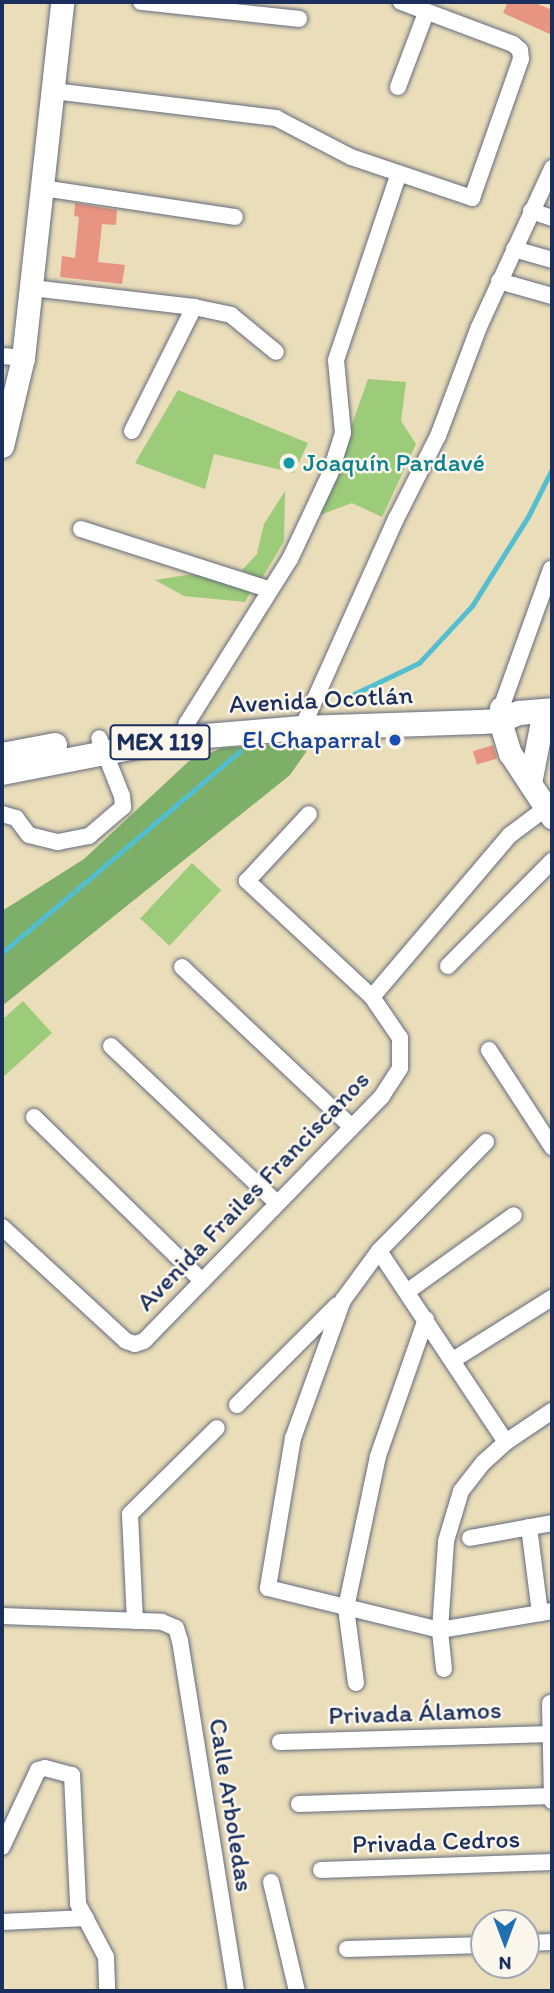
<!DOCTYPE html>
<meta charset="utf-8">
<style>
body{margin:0}
#map{position:relative;width:554px;height:1993px;overflow:hidden;background:#eaddb9;font-family:Itim,sans-serif}
div>[style]{position:absolute}
[style*='--x']{left:calc(var(--x)*1px);top:calc(var(--y)*1px);width:calc(var(--w)*1px);rotate:calc(var(--a)*1deg)}
.green>*{inset:0;background:#9ccb79;transform-origin:0 0}
.forest>*{inset:0;background:#7daf69}
.stream>*{height:4.5px;margin:-2.25px;padding:0 2.25px;transform-origin:2.25px;border-radius:2.25px;background:#53becf}
.building>*{inset:0;background:#e79483;transform-origin:0 0}
.roads{filter:drop-shadow(0 0 2px #636c7e) drop-shadow(0 0 2px #636c7e)}
.street>*{height:16px;margin:-8px;padding:0 8px;transform-origin:8px;border-radius:8px;background:#fff}
.secondary>*{height:23px;margin:-11.5px;padding:0 11.5px;transform-origin:11.5px;border-radius:11.5px;background:#fff}
.primary>*{height:24px;margin:-12px;padding:0 12px;transform-origin:12px;border-radius:12px;background:#fff}
.dots>*{width:19px;height:19px;translate:-50% -50%;box-sizing:border-box;border:4px solid #fbf7ec;border-radius:50%}
span{translate:-50% -50%;white-space:nowrap;text-align:center;line-height:1.15;-webkit-text-stroke:5px #fbf7ec;paint-order:stroke}
.shield-label span{padding:2px 5px;background:#fbf7ec;border:2px solid;border-radius:5px;-webkit-text-stroke-width:0}
.shield-label{font-size:24px;color:#1b2f5e;font-weight:700}
.culture-label{font-size:26px;color:#0d838f}
.left{translate:0 -50%;text-align:left}
.street-label{font-size:26px;color:#1b2f5e}
.transit-label{font-size:26px;color:#164399}
.right{translate:-100% -50%;text-align:right}
.frame{position:absolute;inset:0;border:4px solid #1b2f5e;pointer-events:none}
.north{position:absolute;left:470px;top:1909px;width:70px;height:70px;box-sizing:border-box;background:#fbf7ec;border:2px solid #a1a7b3;border-radius:50%;rotate:180deg;font-size:19px;font-weight:700;line-height:28px;text-align:center;color:#1b2f5e}
.north::after{content:'';display:block;margin:auto;width:24px;height:32px;background:#1f6fb2;clip-path:polygon(50% 0,100% 100%,50% 72%,0 100%)}
</style>
<div id="map">
<div class="green">
<div style="clip-path:polygon(368px 379px,406px 382px,401px 421px,416px 444px,382px 517px,352px 503px,320px 515px)"></div>
<div style="clip-path:polygon(178px 390px,308px 443px,294px 473px,214px 454px,205px 489px,135px 463px)"></div>
<div style="clip-path:polygon(285px 491px,284px 541px,261px 580px,242px 570px,257px 554px,264px 524px)"></div>
<div style="clip-path:polygon(200px 573px,253px 588px,245px 602px,184px 596px,155px 580px)"></div>
<div style="left:192px;top:863px;width:40px;height:76px;rotate:43deg"></div>
<div style="clip-path:polygon(23px 1001px,52px 1033px,2px 1078px,2px 1020px)"></div>
</div>
<div class="forest">
<div style="clip-path:polygon(313px 742px,290px 775px,2px 1006px,2px 911px,84px 859px,189px 761px,222px 748px)"></div>
</div>
<div class="stream">
<div style="--x:354;--y:694;--w:72;--a:-25.5"></div>
<div style="--x:419;--y:663;--w:78;--a:-47.1"></div>
<div style="--x:472;--y:606;--w:107;--a:-57.9"></div>
<div style="--x:529;--y:515;--w:51;--a:-63.4"></div>
<div style="--x:2;--y:953;--w:312;--a:-40.3"></div>
</div>
<div class="building">
<div style="clip-path:polygon(508px 2px,533px 2px,552px 10px,552px 35px,503px 13px)"></div>
<div style="clip-path:polygon(75px 203px,117px 210px,116px 225px,102px 224px,98px 262px,125px 265px,122px 284px,60px 277px,62px 256px,75px 258px,79px 217px,74px 216px)"></div>
<div style="left:493px;top:745px;width:14px;height:21px;rotate:73deg"></div>
</div>
<div class="roads">
<div class="street">
<div style="--x:141;--y:2;--w:159;--a:6.1"></div>
<div style="--x:398;--y:87;--w:79;--a:-69.3"></div>
<div style="--x:53;--y:91;--w:225;--a:6.9"></div>
<div style="--x:276;--y:118;--w:85;--a:27.5"></div>
<div style="--x:351;--y:157;--w:128;--a:18.7"></div>
<div style="--x:472;--y:198;--w:147;--a:-70.6"></div>
<div style="--x:521;--y:59;--w:9;--a:-96"></div>
<div style="--x:520;--y:50;--w:9;--a:-139"></div>
<div style="--x:513;--y:44;--w:120;--a:-159.4"></div>
<div style="--x:43;--y:188;--w:194;--a:8.6"></div>
<div style="--x:531;--y:211;--w:22;--a:18"></div>
<div style="--x:514;--y:249;--w:40;--a:16"></div>
<div style="--x:499;--y:281;--w:55;--a:15.8"></div>
<div style="--x:32;--y:288;--w:163;--a:6.7"></div>
<div style="--x:194;--y:307;--w:38;--a:12"></div>
<div style="--x:231;--y:315;--w:58;--a:39.4"></div>
<div style="--x:2;--y:356;--w:21;--a:5"></div>
<div style="--x:132;--y:431;--w:139;--a:-63.4"></div>
<div style="--x:81;--y:529;--w:196;--a:17.8"></div>
<div style="--x:501;--y:708;--w:148;--a:-70.2"></div>
<div style="--x:302;--y:728;--w:229;--a:-65.8"></div>
<div style="--x:396;--y:519;--w:93;--a:-63.2"></div>
<div style="--x:438;--y:436;--w:116;--a:-69.4"></div>
<div style="--x:479;--y:327;--w:175;--a:-65.3"></div>
<div style="--x:182;--y:738;--w:16;--a:-72"></div>
<div style="--x:187;--y:723;--w:194;--a:-57.9"></div>
<div style="--x:290;--y:559;--w:94;--a:-64.8"></div>
<div style="--x:330;--y:474;--w:43;--a:-72.4"></div>
<div style="--x:343;--y:433;--w:73;--a:-95.5"></div>
<div style="--x:336;--y:360;--w:197;--a:-71.4"></div>
<div style="--x:2;--y:814;--w:15;--a:16"></div>
<div style="--x:16;--y:818;--w:21;--a:53"></div>
<div style="--x:29;--y:835;--w:30;--a:14"></div>
<div style="--x:58;--y:842;--w:32;--a:-11"></div>
<div style="--x:89;--y:836;--w:45;--a:-40.5"></div>
<div style="--x:123;--y:807;--w:11;--a:-95"></div>
<div style="--x:122;--y:796;--w:62;--a:-111.6"></div>
<div style="--x:448;--y:966;--w:148;--a:-45.3"></div>
<div style="--x:182;--y:967;--w:232;--a:43.3"></div>
<div style="--x:372;--y:997;--w:213;--a:-49.6"></div>
<div style="--x:510;--y:835;--w:45;--a:-36.9"></div>
<div style="--x:111;--y:1046;--w:227;--a:43.4"></div>
<div style="--x:489;--y:1050;--w:116;--a:57"></div>
<div style="--x:34;--y:1117;--w:235;--a:44.3"></div>
<div style="--x:486;--y:1142;--w:153;--a:134.5"></div>
<div style="--x:379;--y:1251;--w:61;--a:126.3"></div>
<div style="--x:343;--y:1300;--w:147;--a:109.9"></div>
<div style="--x:293;--y:1438;--w:152;--a:99.5"></div>
<div style="--x:268;--y:1588;--w:177;--a:13.7"></div>
<div style="--x:440;--y:1630;--w:114;--a:-9.6"></div>
<div style="--x:2;--y:1227;--w:168;--a:42.6"></div>
<div style="--x:126;--y:1341;--w:9;--a:18"></div>
<div style="--x:135;--y:1344;--w:9;--a:-18"></div>
<div style="--x:144;--y:1341;--w:342;--a:-45.8"></div>
<div style="--x:382;--y:1096;--w:33;--a:-57"></div>
<div style="--x:400;--y:1068;--w:30;--a:-90"></div>
<div style="--x:400;--y:1038;--w:50;--a:-124.3"></div>
<div style="--x:372;--y:997;--w:171;--a:-137.1"></div>
<div style="--x:247;--y:881;--w:91;--a:-47.2"></div>
<div style="--x:379;--y:1251;--w:229;--a:56.4"></div>
<div style="--x:408;--y:1291;--w:130;--a:-35.6"></div>
<div style="--x:453;--y:1360;--w:117;--a:-32.1"></div>
<div style="--x:237;--y:1405;--w:141;--a:-45"></div>
<div style="--x:529;--y:1527;--w:87;--a:82.7"></div>
<div style="--x:470;--y:1538;--w:83;--a:-10.4"></div>
<div style="--x:2;--y:1616;--w:160;--a:2.1"></div>
<div style="--x:162;--y:1622;--w:15;--a:23"></div>
<div style="--x:176;--y:1628;--w:14;--a:73"></div>
<div style="--x:180;--y:1641;--w:354;--a:80.9"></div>
<div style="--x:135;--y:1621;--w:107;--a:-92.7"></div>
<div style="--x:130;--y:1514;--w:122;--a:-44.7"></div>
<div style="--x:444;--y:1669;--w:39;--a:-96"></div>
<div style="--x:440;--y:1630;--w:89;--a:-86.1"></div>
<div style="--x:446;--y:1541;--w:52;--a:-73.3"></div>
<div style="--x:461;--y:1491;--w:37;--a:-52"></div>
<div style="--x:484;--y:1462;--w:30;--a:-42"></div>
<div style="--x:506;--y:1442;--w:55;--a:-34"></div>
<div style="--x:356;--y:1683;--w:76;--a:-97.6"></div>
<div style="--x:346;--y:1608;--w:155;--a:-78.1"></div>
<div style="--x:378;--y:1456;--w:145;--a:-70.7"></div>
<div style="--x:550;--y:1703;--w:98;--a:88.8"></div>
<div style="--x:280;--y:1742;--w:272;--a:-1.7"></div>
<div style="--x:299;--y:1804;--w:253;--a:-1.8"></div>
<div style="--x:2;--y:1847;--w:85;--a:-64.9"></div>
<div style="--x:38;--y:1770;--w:7;--a:-16"></div>
<div style="--x:45;--y:1768;--w:28;--a:15"></div>
<div style="--x:72;--y:1775;--w:129;--a:87.3"></div>
<div style="--x:78;--y:1904;--w:60;--a:62.2"></div>
<div style="--x:106;--y:1957;--w:34;--a:88"></div>
<div style="--x:321;--y:1870;--w:231;--a:-2"></div>
<div style="--x:271;--y:1882;--w:112;--a:76.6"></div>
<div style="--x:2;--y:1922;--w:84;--a:-2.7"></div>
<div style="--x:526;--y:1943;--w:26;--a:-2"></div>
<div style="--x:347;--y:1949;--w:137;--a:-1.7"></div>
</div>
<div class="secondary">
<div style="--x:2;--y:446;--w:90;--a:-76.6"></div>
<div style="--x:23;--y:358;--w:358;--a:-83.7"></div>
<div style="--x:501;--y:708;--w:13;--a:94"></div>
<div style="--x:500;--y:721;--w:34;--a:73"></div>
<div style="--x:510;--y:753;--w:77;--a:56.7"></div>
<div style="--x:530;--y:783;--w:74;--a:-79.1"></div>
</div>
<div class="primary">
<div style="--x:2;--y:755;--w:54;--a:-10.7"></div>
<div style="--x:2;--y:773;--w:183;--a:-11"></div>
<div style="--x:182;--y:738;--w:120;--a:-4.8"></div>
<div style="--x:302;--y:728;--w:179;--a:-1.9"></div>
<div style="--x:481;--y:722;--w:19;--a:-3"></div>
<div style="--x:500;--y:721;--w:21;--a:-23"></div>
<div style="--x:519;--y:713;--w:33;--a:-5"></div>
</div>
</div>
<div class="dots">
<div style="left:289px;top:463px;background:#0f9aa8"></div>
<div style="left:395px;top:740px;background:#1a4fb4"></div>
</div>
<div class="shield-label">
<span style="left:160px;top:742px">MEX 119</span>
</div>
<div class="culture-label">
<span class="left" style="left:303px;top:463px">Joaquín Pardavé</span>
</div>
<div class="street-label">
<span style="left:321px;top:700px;rotate:-3deg">Avenida Ocotlán</span>
<span style="left:253px;top:1191px;rotate:-46deg">Avenida Frailes Franciscanos</span>
<span style="left:415px;top:1713px;rotate:-2deg">Privada Álamos</span>
<span style="left:231px;top:1805px;rotate:81deg">Calle Arboledas</span>
<span style="left:436px;top:1842px;rotate:-2deg">Privada Cedros</span>
</div>
<div class="transit-label">
<span class="right" style="left:381px;top:740px">El Chaparral</span>
</div>
<div class="frame"></div>
<div class="north">N</div>
</div>
